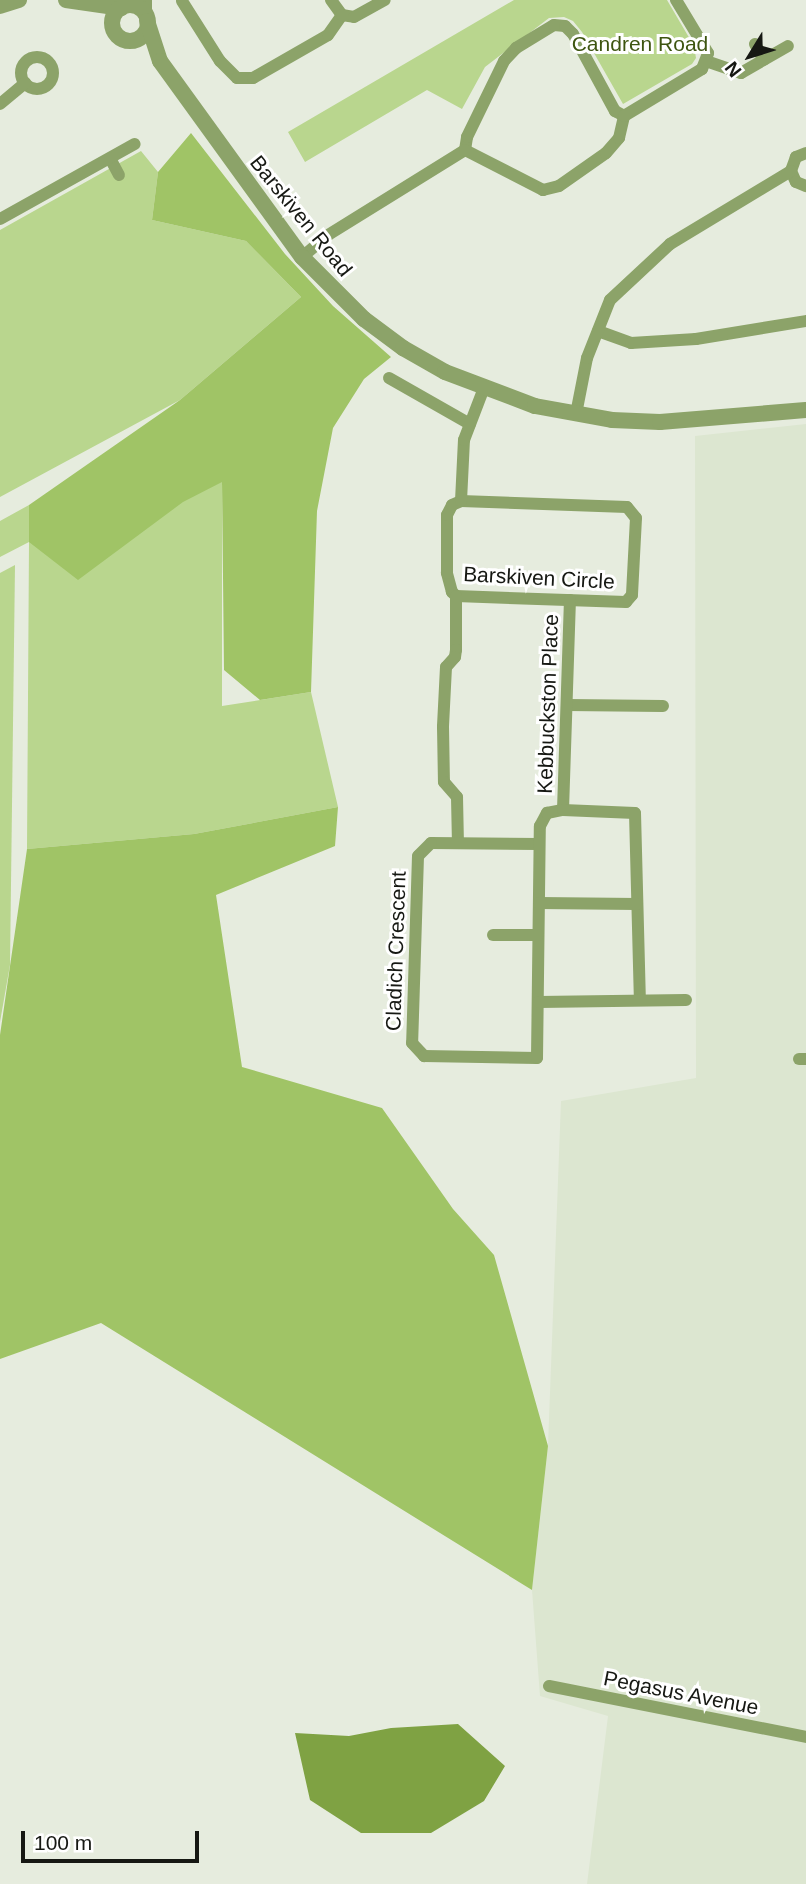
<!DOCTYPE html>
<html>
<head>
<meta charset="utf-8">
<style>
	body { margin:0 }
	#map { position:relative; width:806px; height:1884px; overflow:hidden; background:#e6ecde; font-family:Arial,sans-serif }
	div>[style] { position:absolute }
	.built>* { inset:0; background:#dce6d0 }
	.green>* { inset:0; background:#b9d68e }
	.forest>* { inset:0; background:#a0c466 }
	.water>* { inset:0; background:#7fa243 }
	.minor>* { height:12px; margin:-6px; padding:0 6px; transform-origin:6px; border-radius:6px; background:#8ca369 }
	.minor>.ring { margin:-6px; padding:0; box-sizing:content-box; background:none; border:12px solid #8ca369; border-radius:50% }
	.tertiary>* { height:16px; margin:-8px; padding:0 8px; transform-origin:8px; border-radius:8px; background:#8ca369 }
	.tertiary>.ring { margin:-8px; padding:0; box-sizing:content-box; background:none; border:16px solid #8ca369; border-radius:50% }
	span { translate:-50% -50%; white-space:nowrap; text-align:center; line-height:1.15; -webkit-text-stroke:6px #fff; paint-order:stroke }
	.park-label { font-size:21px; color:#3e5511 }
	.street-label { font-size:21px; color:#161813 }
	.north { position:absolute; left:715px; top:21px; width:70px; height:70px; -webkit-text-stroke:5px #fff; paint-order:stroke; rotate:232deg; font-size:19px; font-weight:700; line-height:28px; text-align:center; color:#161813 }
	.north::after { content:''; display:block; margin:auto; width:24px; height:32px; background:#161813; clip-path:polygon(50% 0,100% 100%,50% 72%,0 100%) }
	.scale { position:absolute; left:21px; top:1831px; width:178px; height:32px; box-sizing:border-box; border:4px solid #161813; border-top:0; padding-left:9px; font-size:21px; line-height:24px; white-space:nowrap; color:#161813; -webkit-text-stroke:5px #fff; paint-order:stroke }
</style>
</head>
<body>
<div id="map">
	<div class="built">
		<div style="clip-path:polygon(806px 424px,806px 1884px,587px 1884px,608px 1716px,540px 1696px,532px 1590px,548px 1446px,561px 1101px,696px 1078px,695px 436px)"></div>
	</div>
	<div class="green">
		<div style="clip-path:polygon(514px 0,667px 0,694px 46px,696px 58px,692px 64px,623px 104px,582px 32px,573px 21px,564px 17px,549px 18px,485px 67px,462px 109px,427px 90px,305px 162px,288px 132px)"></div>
		<div style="clip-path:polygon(141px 151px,158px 172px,152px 220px,246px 241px,301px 297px,180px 400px,0 497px,0 230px)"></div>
		<div style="clip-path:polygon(222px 481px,222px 706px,311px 692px,338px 807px,194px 834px,27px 849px,29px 542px,0 557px,0 521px,29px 505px,29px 541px)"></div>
		<div style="clip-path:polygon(15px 565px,10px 965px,0 1022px,0 573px)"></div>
	</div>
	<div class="forest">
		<div style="clip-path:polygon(191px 133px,285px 254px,333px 306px,391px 357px,364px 379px,333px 428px,317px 511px,311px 692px,260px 700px,224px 670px,222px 482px,183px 502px,78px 580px,29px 542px,29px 505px,180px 400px,301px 297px,246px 241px,152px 220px,158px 172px)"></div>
		<div style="clip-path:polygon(338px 807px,335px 846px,216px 895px,242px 1067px,382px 1108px,453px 1209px,494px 1255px,548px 1446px,532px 1590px,101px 1323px,0 1359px,0 1035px,27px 849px,194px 834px)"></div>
	</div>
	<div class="water">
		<div style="clip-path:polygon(458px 1724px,505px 1766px,484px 1801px,431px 1833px,361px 1833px,310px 1800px,295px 1733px,349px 1736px,391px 1728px)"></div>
	</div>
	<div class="minor">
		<div style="left:146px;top:0;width:16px;rotate:90deg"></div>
		<div style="left:331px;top:0;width:19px;rotate:54deg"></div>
		<div style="left:182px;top:1px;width:71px;rotate:57.7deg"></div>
		<div style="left:220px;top:61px;width:24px;rotate:45deg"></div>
		<div style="left:237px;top:78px;width:16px"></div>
		<div style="left:253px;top:78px;width:86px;rotate:-29.8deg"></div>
		<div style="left:328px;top:35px;width:24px;rotate:-55deg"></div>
		<div style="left:342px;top:15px;width:12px;rotate:9deg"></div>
		<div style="left:354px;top:17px;width:35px;rotate:-29deg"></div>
		<div style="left:755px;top:44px;width:18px;rotate:61deg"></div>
		<div class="ring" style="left:21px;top:57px;width:20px;height:20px"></div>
		<div style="left:706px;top:61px;width:37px;rotate:19deg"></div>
		<div style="left:741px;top:73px;width:54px;rotate:-29.9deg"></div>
		<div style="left:0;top:104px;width:33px;rotate:-40deg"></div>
		<div style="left:465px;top:150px;width:13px;rotate:-81deg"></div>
		<div style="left:467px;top:137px;width:85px;rotate:-64deg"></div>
		<div style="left:504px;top:61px;width:18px;rotate:-47deg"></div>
		<div style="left:516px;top:48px;width:44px;rotate:-31.2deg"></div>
		<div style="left:554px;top:25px;width:11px;rotate:5deg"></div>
		<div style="left:565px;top:26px;width:11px;rotate:45deg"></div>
		<div style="left:573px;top:34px;width:88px;rotate:61.4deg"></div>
		<div style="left:615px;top:111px;width:10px;rotate:29deg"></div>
		<div style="left:806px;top:153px;width:11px;rotate:158deg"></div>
		<div style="left:796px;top:157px;width:15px;rotate:110deg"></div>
		<div style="left:791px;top:171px;width:12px;rotate:66deg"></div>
		<div style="left:796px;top:182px;width:11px;rotate:22deg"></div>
		<div style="left:111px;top:160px;width:17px;rotate:62deg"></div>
		<div style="left:0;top:219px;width:154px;rotate:-29.1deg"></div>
		<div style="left:302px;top:257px;width:34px;rotate:-40deg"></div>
		<div style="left:328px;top:235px;width:161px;rotate:-31.8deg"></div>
		<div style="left:465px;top:150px;width:88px;rotate:27.1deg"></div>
		<div style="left:543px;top:190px;width:16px;rotate:-14deg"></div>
		<div style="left:559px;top:186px;width:57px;rotate:-35.1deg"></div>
		<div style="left:606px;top:153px;width:20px;rotate:-49deg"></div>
		<div style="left:619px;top:138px;width:23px;rotate:-77deg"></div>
		<div style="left:624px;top:116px;width:91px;rotate:-31.1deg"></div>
		<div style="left:702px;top:69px;width:17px;rotate:-69deg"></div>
		<div style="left:708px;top:53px;width:62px;rotate:-121.1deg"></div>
		<div style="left:598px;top:331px;width:35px;rotate:20deg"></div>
		<div style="left:631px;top:343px;width:65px;rotate:-3.5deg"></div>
		<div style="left:696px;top:339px;width:111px;rotate:-9.3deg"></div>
		<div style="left:389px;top:378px;width:93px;rotate:29.6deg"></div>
		<div style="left:576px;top:414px;width:57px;rotate:-78.9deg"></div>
		<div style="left:587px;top:358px;width:62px;rotate:-68.4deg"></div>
		<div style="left:610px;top:300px;width:82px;rotate:-43deg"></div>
		<div style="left:670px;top:244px;width:141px;rotate:-31.1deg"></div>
		<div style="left:461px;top:501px;width:166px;rotate:2.1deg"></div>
		<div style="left:627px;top:507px;width:14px;rotate:51deg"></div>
		<div style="left:636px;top:518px;width:77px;rotate:93deg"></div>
		<div style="left:632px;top:595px;width:9px;rotate:131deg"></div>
		<div style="left:626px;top:602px;width:170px;rotate:-178deg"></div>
		<div style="left:456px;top:596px;width:6px;rotate:-135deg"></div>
		<div style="left:452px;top:592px;width:20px;rotate:-105deg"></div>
		<div style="left:447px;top:573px;width:58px;rotate:-90deg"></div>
		<div style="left:447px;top:515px;width:11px;rotate:-63deg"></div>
		<div style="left:452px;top:505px;width:10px;rotate:-24deg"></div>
		<div style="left:461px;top:501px;width:61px;rotate:-87.2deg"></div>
		<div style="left:464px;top:440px;width:56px;rotate:-69deg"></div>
		<div style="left:456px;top:596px;width:54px;rotate:90deg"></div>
		<div style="left:456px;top:650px;width:7px;rotate:98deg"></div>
		<div style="left:455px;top:657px;width:13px;rotate:132deg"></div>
		<div style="left:446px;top:667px;width:60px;rotate:92.9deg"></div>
		<div style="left:443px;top:727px;width:55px;rotate:89deg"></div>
		<div style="left:444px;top:782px;width:20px;rotate:49deg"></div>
		<div style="left:457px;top:797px;width:46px;rotate:88.8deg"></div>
		<div style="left:567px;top:705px;width:96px;rotate:0.6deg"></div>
		<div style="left:563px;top:810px;width:210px;rotate:-88.1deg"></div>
		<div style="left:539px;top:844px;width:108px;rotate:-179.5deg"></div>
		<div style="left:431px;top:843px;width:18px;rotate:135deg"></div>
		<div style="left:418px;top:856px;width:187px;rotate:91.8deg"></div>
		<div style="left:412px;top:1043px;width:18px;rotate:47deg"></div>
		<div style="left:424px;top:1056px;width:113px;rotate:1deg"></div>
		<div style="left:537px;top:1058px;width:232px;rotate:-89.3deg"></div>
		<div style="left:540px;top:826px;width:15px;rotate:-62deg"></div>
		<div style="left:547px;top:813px;width:16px;rotate:-11deg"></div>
		<div style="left:563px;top:810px;width:72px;rotate:2.4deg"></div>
		<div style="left:635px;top:813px;width:187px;rotate:88.5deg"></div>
		<div style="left:539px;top:903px;width:98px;rotate:0.6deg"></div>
		<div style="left:493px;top:935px;width:45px"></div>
		<div style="left:539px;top:1002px;width:147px;rotate:-0.8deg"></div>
		<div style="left:799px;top:1059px;width:7px"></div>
		<div style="left:549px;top:1686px;width:262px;rotate:11.2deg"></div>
	</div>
	<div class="tertiary">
		<div style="left:66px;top:0;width:56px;rotate:8.3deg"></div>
		<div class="ring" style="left:112px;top:5px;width:20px;height:20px"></div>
		<div style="left:0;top:6px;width:20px;rotate:-18deg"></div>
		<div style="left:147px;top:21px;width:42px;rotate:72deg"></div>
		<div style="left:160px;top:61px;width:242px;rotate:54.1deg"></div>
		<div style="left:302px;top:257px;width:88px;rotate:45deg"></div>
		<div style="left:364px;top:319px;width:49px;rotate:36.6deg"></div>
		<div style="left:403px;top:348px;width:48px;rotate:29.7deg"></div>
		<div style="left:445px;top:372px;width:96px;rotate:20.7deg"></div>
		<div style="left:535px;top:406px;width:78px;rotate:10.3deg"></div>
		<div style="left:612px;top:420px;width:48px;rotate:2.4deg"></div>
		<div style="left:660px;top:422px;width:146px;rotate:-4.7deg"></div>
	</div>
	<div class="park-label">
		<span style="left:640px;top:44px">Candren Road</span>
	</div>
	<div class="street-label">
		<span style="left:301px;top:216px;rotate:51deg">Barskiven Road</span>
		<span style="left:539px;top:578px;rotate:3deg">Barskiven Circle</span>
		<span style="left:548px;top:704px;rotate:-88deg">Kebbuckston Place</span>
		<span style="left:396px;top:951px;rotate:-88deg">Cladich Crescent</span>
		<span style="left:681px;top:1693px;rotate:11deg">Pegasus Avenue</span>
	</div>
	<div class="north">N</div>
	<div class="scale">100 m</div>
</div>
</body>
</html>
